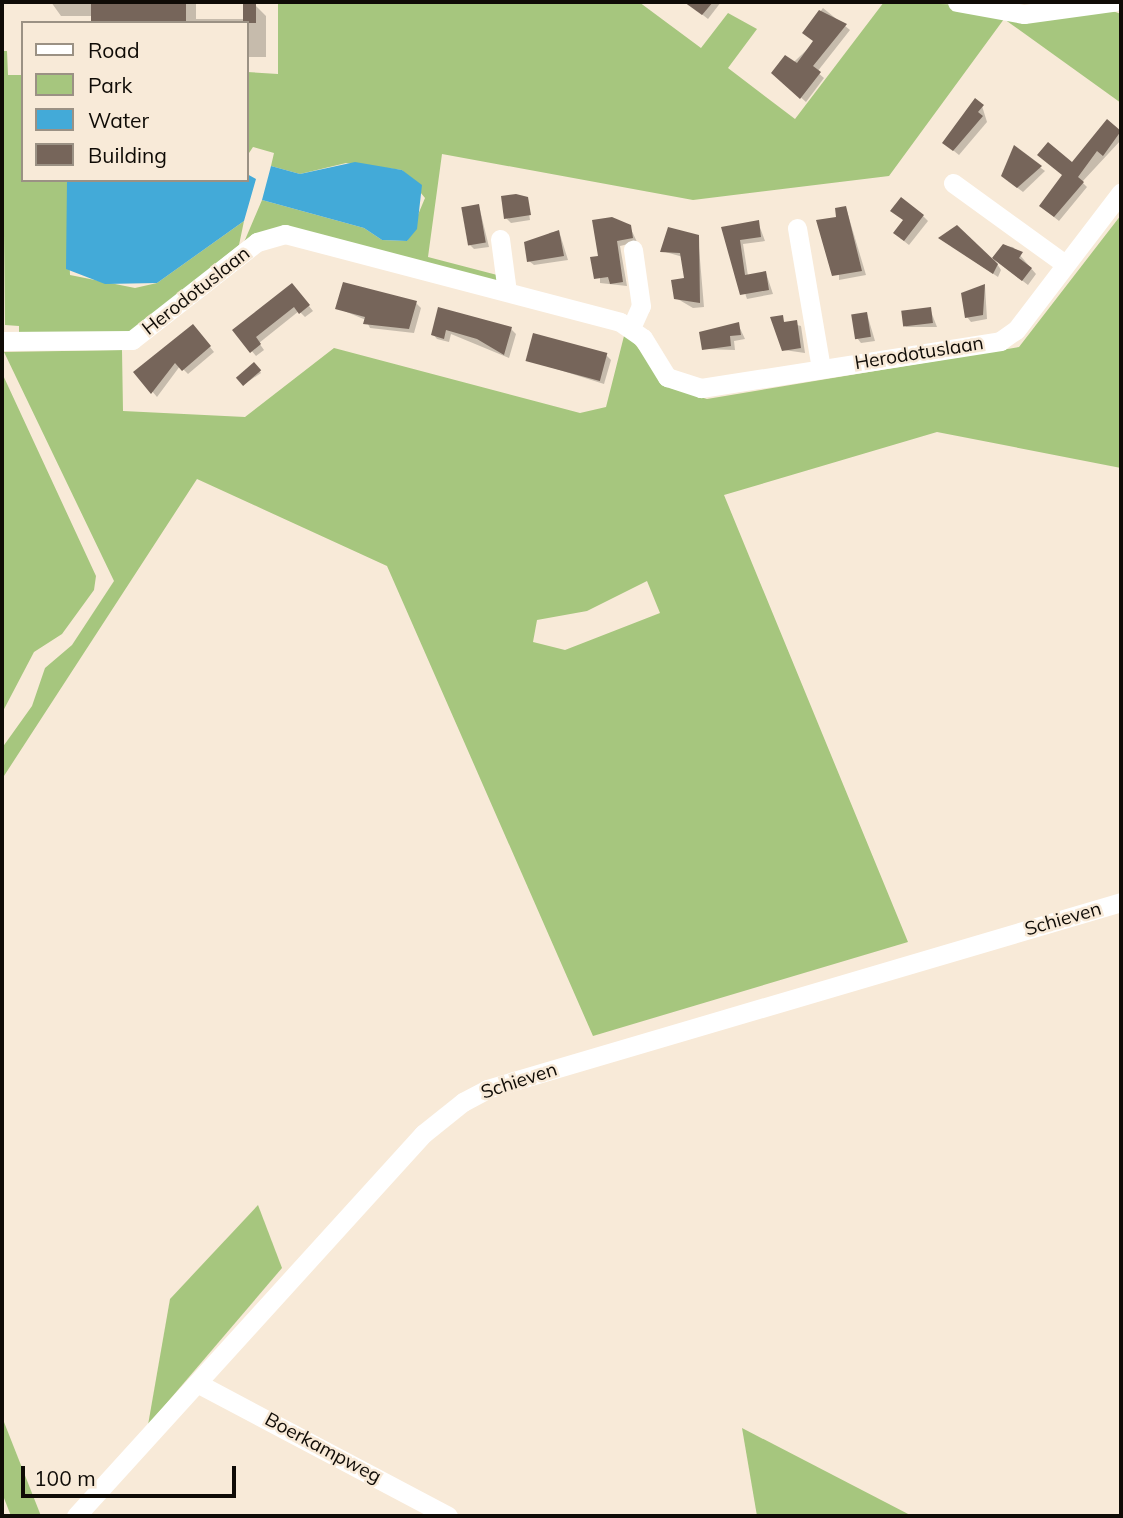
<!DOCTYPE html>
<html>
<head>
<meta charset="utf-8">
<style>
	body { margin:0 }
	#map { position:relative; width:1123px; height:1518px; overflow:hidden; background:#f8ead8; font-family:Mulish,sans-serif }
	div>[style] { position:absolute }
	.green>* { inset:0; background:#a6c67e }
	.water>* { inset:0; background:#43aad8 }
	.shadow>* { inset:0; background:#0003 }
	.building>* { inset:0; background:#76655a; transform-origin:0 0 }
	.minor>* { height:19px; margin:-9.5px; padding:0 9.5px; transform-origin:9.5px; border-radius:9.5px; background:#fff }
	span { translate:-50% -50%; white-space:nowrap; text-align:center; line-height:1.15; -webkit-text-stroke:5px #f8ead8; paint-order:stroke }
	.street-label { font-size:19px; color:#0f0b06 }
	.frame { position:absolute; inset:0; border:4px solid #0f0b06; pointer-events:none }
	.legend { position:absolute; left:21px; top:21px; width:228px; height:161px; box-sizing:border-box; background:#f8ead8; border:2px solid #9b9184; margin:0; padding:9px 12px; list-style:none; font-size:21px; color:#0f0b06 }
	.legend li { display:flex; align-items:center; gap:14px; height:35px }
	.legend b { width:35px; border:2px solid #9b9184 }
	.scale { position:absolute; left:21px; top:1466px; width:215px; height:32px; box-sizing:border-box; border:4px solid #0f0b06; border-top:0; padding-left:9px; font-size:21px; line-height:24px; white-space:nowrap; color:#0f0b06; -webkit-text-stroke:5px #f8ead8; paint-order:stroke }
</style>
</head>
<body>
<div id="map">
	<div class="green">
		<div style="clip-path:polygon(278px 2px,639px 2px,701px 48px,728px 13px,757px 29px,728px 68px,795px 119px,884px 2px,1110px 10px,1121px 14px,1121px 103px,1004px 19px,889px 176px,693px 200px,442px 154px,428px 257px,501px 276px,497px 282px,288px 228px,242px 247px,262px 200px,364px 228px,382px 240px,407px 241px,425px 198px,402px 170px,346px 163px,300px 174px,271px 166px,274px 153px,253px 147px,247px 156px,247px 72px,278px 74px)"></div>
		<div style="clip-path:polygon(2px 51px,7px 51px,8px 75px,23px 75px,23px 180px,67px 180px,70px 275px,135px 288px,157px 283px,244px 221px,239px 245px,132px 332px,19px 336px,19px 326px,5px 325px)"></div>
		<div style="clip-path:polygon(evenodd,1121px 215px,1121px 468px,937px 432px,724px 495px,908px 942px,593px 1036px,387px 566px,197px 479px,2px 779px,2px 748px,32px 706px,45px 668px,72px 645px,114px 581px,4px 352px,122px 350px,123px 411px,245px 417px,334px 348px,580px 413px,606px 407px,625px 332px,671px 388px,707px 399px,1019px 347px,1121px 215px,647px 581px,660px 613px,565px 650px,533px 642px,537px 620px,587px 611px,647px 581px)"></div>
		<div style="clip-path:polygon(2px 373px,96px 576px,94px 590px,62px 634px,34px 652px,2px 713px)"></div>
		<div style="clip-path:polygon(258px 1205px,282px 1268px,148px 1425px,170px 1299px)"></div>
		<div style="clip-path:polygon(2px 1417px,41px 1516px,11px 1516px,2px 1493px)"></div>
		<div style="clip-path:polygon(742px 1428px,912px 1516px,757px 1516px)"></div>
	</div>
	<div class="water">
		<div style="clip-path:polygon(355px 162px,402px 170px,422px 185px,417px 229px,407px 241px,382px 240px,364px 228px,262px 200px,271px 166px,300px 174px)"></div>
		<div style="clip-path:polygon(247px 174px,256px 179px,244px 221px,157px 283px,105px 284px,66px 269px,67px 180px,247px 180px)"></div>
	</div>
	<div class="shadow">
		<div style="clip-path:polygon(51px 2px,196px 2px,196px 19px,245px 19px,256px 6px,266px 16px,266px 57px,247px 57px,247px 23px,92px 23px,92px 16px,61px 16px)"></div>
		<div style="clip-path:polygon(686px 2px,721px 2px,708px 19px)"></div>
		<div style="clip-path:polygon(823px 8px,850px 30px,817px 72px,824px 78px,806px 102px,778px 77px,815px 42px,804px 33px)"></div>
		<div style="clip-path:polygon(982px 106px,987px 122px,959px 155px,949px 147px)"></div>
		<div style="clip-path:polygon(1108px 122px,1121px 132px,1121px 140px,1082px 182px,1087px 187px,1059px 221px,1045px 210px,1064px 175px)"></div>
		<div style="clip-path:polygon(1014px 148px,1045px 171px,1023px 192px,1008px 181px)"></div>
		<div style="clip-path:polygon(527px 199px,530px 220px,511px 223px,506px 218px)"></div>
		<div style="clip-path:polygon(479px 206px,489px 247px,474px 249px,469px 244px)"></div>
		<div style="clip-path:polygon(846px 208px,866px 275px,839px 280px,839px 218px)"></div>
		<div style="clip-path:polygon(923px 216px,928px 221px,909px 245px,900px 238px,905px 221px)"></div>
		<div style="clip-path:polygon(758px 222px,765px 241px,743px 244px,748px 276px,766px 273px,773px 294px,747px 299px,723px 229px)"></div>
		<div style="clip-path:polygon(630px 227px,637px 242px,620px 246px,627px 286px,600px 283px,600px 258px)"></div>
		<div style="clip-path:polygon(559px 231px,568px 260px,534px 265px,529px 261px,550px 240px,549px 233px)"></div>
		<div style="clip-path:polygon(698px 236px,704px 307px,693px 308px,676px 298px,686px 280px,683px 257px,662px 251px)"></div>
		<div style="clip-path:polygon(941px 239px,992px 261px,1004px 246px,1013px 247px,1036px 274px,1028px 285px,994px 259px,1001px 270px,998px 277px)"></div>
		<div style="clip-path:polygon(985px 286px,987px 319px,971px 322px,967px 317px)"></div>
		<div style="clip-path:polygon(296px 290px,313px 311px,305px 317px,299px 311px,259px 343px,264px 350px,256px 356px,235px 331px)"></div>
		<div style="clip-path:polygon(416px 303px,421px 308px,414px 333px,370px 328px,366px 320px,337px 308px)"></div>
		<div style="clip-path:polygon(930px 309px,937px 327px,905px 327px)"></div>
		<div style="clip-path:polygon(439px 310px,511px 329px,516px 334px,509px 358px,451px 334px,449px 342px,437px 339px,433px 334px)"></div>
		<div style="clip-path:polygon(867px 314px,875px 341px,861px 343px,857px 338px)"></div>
		<div style="clip-path:polygon(773px 319px,801px 326px,805px 353px,784px 350px)"></div>
		<div style="clip-path:polygon(738px 324px,745px 339px,734px 341px,735px 350px,703px 349px)"></div>
		<div style="clip-path:polygon(197px 331px,214px 352px,188px 374px,180px 366px,157px 397px,136px 372px)"></div>
		<div style="clip-path:polygon(606px 355px,611px 360px,604px 384px,528px 360px)"></div>
		<div style="clip-path:polygon(254px 364px,261px 373px,243px 385px,242px 383px)"></div>
	</div>
	<div class="building">
		<div style="left:91px;top:2px;width:95px;height:22px"></div>
		<div style="clip-path:polygon(684px 2px,713px 2px,702px 15px)"></div>
		<div style="left:243px;top:4px;width:13px;height:19px"></div>
		<div style="clip-path:polygon(819px 10px,847px 24px,813px 66px,821px 72px,800px 99px,771px 73px,785px 55px,797px 63px,813px 41px,802px 33px)"></div>
		<div style="clip-path:polygon(975px 98px,984px 105px,978px 112px,983px 116px,953px 151px,942px 143px)"></div>
		<div style="clip-path:polygon(1107px 119px,1121px 131px,1103px 156px,1097px 151px,1078px 177px,1084px 182px,1054px 217px,1039px 206px,1062px 175px,1037px 155px,1048px 142px,1072px 162px)"></div>
		<div style="clip-path:polygon(1014px 145px,1042px 166px,1017px 188px,1001px 176px)"></div>
		<div style="clip-path:polygon(516px 194px,528px 197px,531px 215px,504px 219px,501px 196px)"></div>
		<div style="clip-path:polygon(901px 197px,924px 215px,904px 241px,893px 233px,903px 220px,890px 211px)"></div>
		<div style="left:479px;top:204px;width:39px;height:18px;rotate:80deg"></div>
		<div style="clip-path:polygon(846px 206px,862px 271px,832px 276px,816px 220px,836px 217px,835px 208px)"></div>
		<div style="clip-path:polygon(612px 217px,631px 225px,633px 238px,617px 241px,623px 282px,610px 284px,608px 277px,594px 279px,590px 257px,598px 256px,592px 220px)"></div>
		<div style="clip-path:polygon(759px 220px,761px 237px,740px 240px,745px 275px,766px 271px,769px 290px,740px 295px,721px 227px)"></div>
		<div style="clip-path:polygon(957px 225px,998px 264px,993px 274px,938px 238px)"></div>
		<div style="clip-path:polygon(668px 227px,699px 235px,700px 303px,674px 299px,671px 280px,684px 278px,680px 253px,660px 252px)"></div>
		<div style="clip-path:polygon(559px 230px,564px 256px,527px 262px,524px 242px)"></div>
		<div style="clip-path:polygon(1003px 244px,1023px 252px,1019px 258px,1032px 268px,1022px 281px,992px 258px)"></div>
		<div style="clip-path:polygon(343px 282px,417px 301px,409px 329px,363px 324px,365px 317px,335px 309px)"></div>
		<div style="clip-path:polygon(292px 283px,310px 305px,299px 314px,294px 307px,256px 337px,261px 344px,250px 353px,232px 330px)"></div>
		<div style="clip-path:polygon(985px 284px,983px 315px,965px 318px,961px 293px)"></div>
		<div style="clip-path:polygon(438px 307px,512px 327px,504px 355px,477px 339px,446px 330px,444px 339px,431px 335px)"></div>
		<div style="left:931px;top:307px;width:16px;height:30px;rotate:83deg"></div>
		<div style="left:867px;top:312px;width:25px;height:16px;rotate:81deg"></div>
		<div style="clip-path:polygon(783px 315px,784px 322px,797px 320px,801px 348px,782px 351px,770px 317px)"></div>
		<div style="clip-path:polygon(739px 322px,741px 335px,730px 336px,731px 346px,702px 350px,699px 332px)"></div>
		<div style="clip-path:polygon(193px 324px,211px 346px,182px 371px,175px 363px,151px 394px,133px 372px)"></div>
		<div style="left:533px;top:333px;width:77px;height:29px;rotate:15deg"></div>
		<div style="left:254px;top:362px;width:11px;height:24px;rotate:49deg"></div>
	</div>
	<div class="minor">
		<div style="left:957px;top:2px;width:68px;rotate:10.2deg"></div>
		<div style="left:1024px;top:14px;width:90px;rotate:-7.7deg"></div>
		<div style="left:953px;top:183px;width:138px;rotate:35.9deg"></div>
		<div style="left:797px;top:228px;width:142px;rotate:80.3deg"></div>
		<div style="left:500px;top:239px;width:53px;rotate:82.5deg"></div>
		<div style="left:631px;top:328px;width:24px;rotate:-66deg"></div>
		<div style="left:641px;top:306px;width:57px;rotate:-98.1deg"></div>
		<div style="left:2px;top:341px;width:130px;rotate:-0.4deg"></div>
		<div style="left:132px;top:340px;width:159px;rotate:-38.1deg"></div>
		<div style="left:257px;top:242px;width:29px;rotate:-16deg"></div>
		<div style="left:285px;top:234px;width:346px;rotate:14.7deg"></div>
		<div style="left:620px;top:322px;width:28px;rotate:35deg"></div>
		<div style="left:643px;top:338px;width:46px;rotate:58.4deg"></div>
		<div style="left:667px;top:377px;width:36px;rotate:18deg"></div>
		<div style="left:701px;top:388px;width:303px;rotate:-8.9deg"></div>
		<div style="left:1000px;top:341px;width:19px;rotate:-35deg"></div>
		<div style="left:1016px;top:330px;width:173px;rotate:-52.7deg"></div>
		<div style="left:197px;top:1383px;width:284px;rotate:27.9deg"></div>
		<div style="left:76px;top:1516px;width:516px;rotate:-47.75deg"></div>
		<div style="left:423px;top:1134px;width:51px;rotate:-38.7deg"></div>
		<div style="left:463px;top:1102px;width:27px;rotate:-28deg"></div>
		<div style="left:487px;top:1089px;width:661px;rotate:-16.43deg"></div>
	</div>
	<div class="street-label">
		<span style="left:196px;top:291px;rotate:-38deg">Herodotuslaan</span>
		<span style="left:919px;top:353px;rotate:-9deg">Herodotuslaan</span>
		<span style="left:1063px;top:919px;rotate:-16deg">Schieven</span>
		<span style="left:519px;top:1081px;rotate:-18deg">Schieven</span>
		<span style="left:323px;top:1448px;rotate:28deg">Boerkampweg</span>
	</div>
	<div class="frame"></div>
	<ul class="legend">
	<li><b style="height:9px;background:#fff"></b>Road</li>
	<li><b style="height:19px;background:#a6c67e"></b>Park</li>
	<li><b style="height:19px;background:#43aad8"></b>Water</li>
	<li><b style="height:19px;background:#76655a"></b>Building</li>
	</ul>
	<div class="scale">100 m</div>
</div>
</body>
</html>
